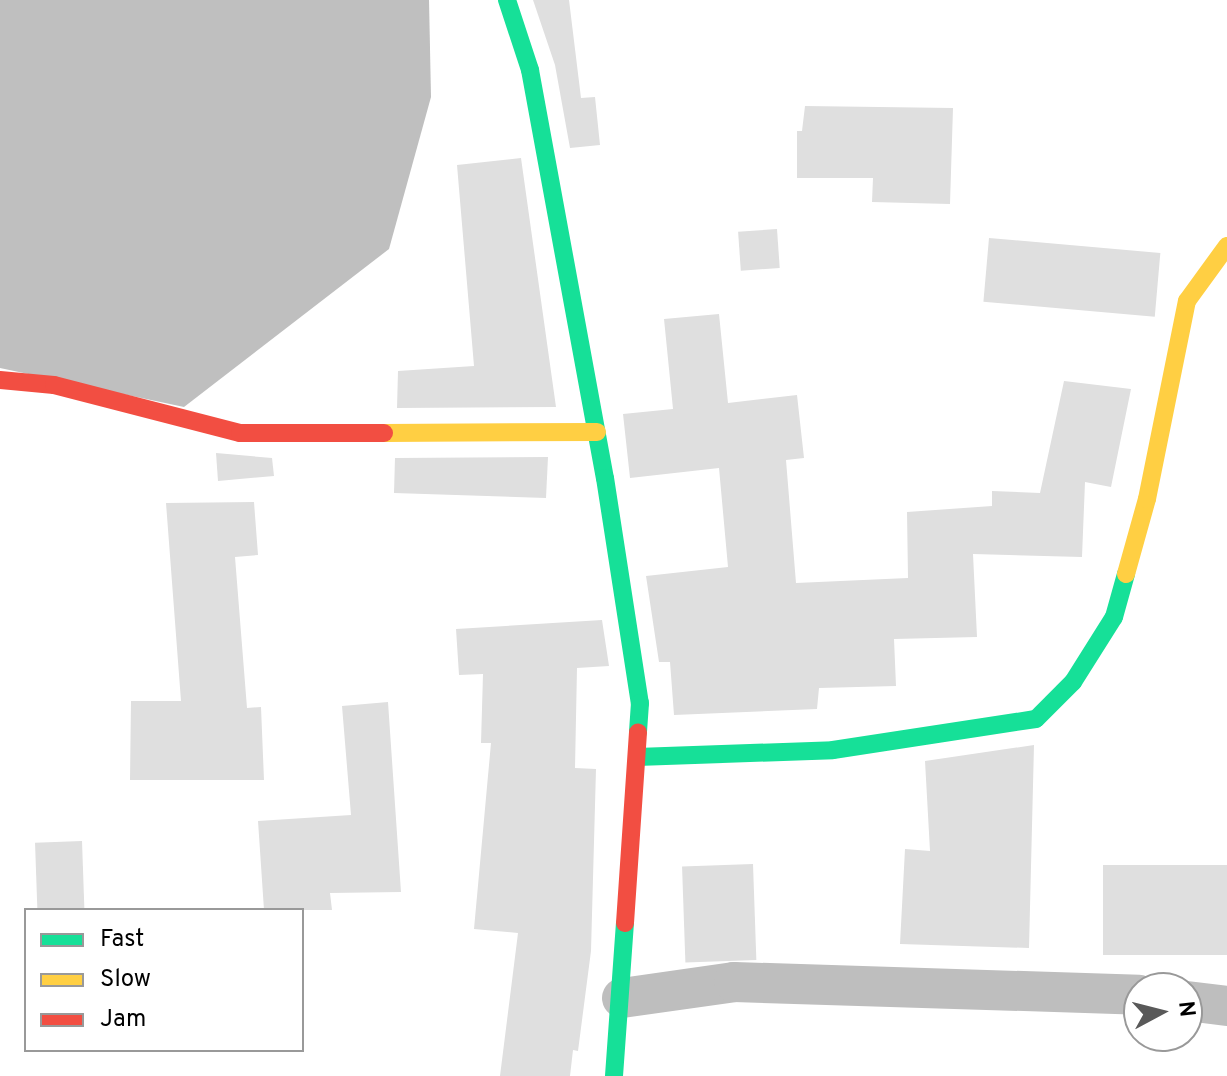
<!DOCTYPE html>
<html>
<head>
<meta charset="utf-8">
<style>
	body { margin:0 }
	#map { position:relative; width:1227px; height:1076px; overflow:hidden; background:#fff; font-family:Overpass,sans-serif }
	div>[style] { position:absolute }
	.water>* { inset:0; background:#bfbfbf }
	.building>* { inset:0; background:#dfdfdf; transform-origin:0 0 }
	.street>* { height:40px; margin:-20px; padding:0 20px; transform-origin:20px; border-radius:20px; background:#bebebe }
	.fast>* { height:18px; margin:-9px; padding:0 9px; transform-origin:9px; border-radius:9px; background:#16e098 }
	.slow>* { height:18px; margin:-9px; padding:0 9px; transform-origin:9px; border-radius:9px; background:#ffcf43 }
	.jam>* { height:18px; margin:-9px; padding:0 9px; transform-origin:9px; border-radius:9px; background:#f24e42 }
	span { translate:-50% -50%; white-space:nowrap; text-align:center; line-height:1.15; -webkit-text-stroke:7px #fff; paint-order:stroke }
	.legend { position:absolute; left:24px; top:908px; width:280px; height:144px; box-sizing:border-box; background:#fff; border:2px solid #999; margin:0; padding:10px 14px; list-style:none; font-size:24px; color:#000 }
	.legend li { display:flex; align-items:center; gap:16px; height:40px }
	.legend b { width:40px; border:2px solid #999 }
	.north { position:absolute; left:1123px; top:972px; width:80px; height:80px; box-sizing:border-box; background:#fff; border:2px solid #999; border-radius:50%; rotate:83deg; font-size:22px; font-weight:700; line-height:32px; text-align:center; color:#000 }
	.north::after { content:''; display:block; margin:auto; width:28px; height:36px; background:#595959; clip-path:polygon(50% 0,100% 100%,50% 72%,0 100%) }
</style>
</head>
<body>
<div id="map">
	<div class="water">
		<div style="clip-path:polygon(0 0,429px 0,431px 97px,389px 249px,184px 407px,0 368px)"></div>
	</div>
	<div class="building">
		<div style="clip-path:polygon(533px 0,569px 0,581px 98px,595px 97px,600px 145px,570px 148px,555px 65px)"></div>
		<div style="clip-path:polygon(805px 106px,953px 108px,950px 204px,872px 202px,873px 178px,797px 178px,797px 131px,802px 131px)"></div>
		<div style="clip-path:polygon(521px 158px,556px 407px,397px 408px,398px 371px,474px 366px,457px 165px)"></div>
		<div style="left:777px;top:229px;width:39px;height:39px;rotate:86deg"></div>
		<div style="left:989px;top:238px;width:172px;height:64px;rotate:5deg"></div>
		<div style="clip-path:polygon(719px 314px,728px 403px,797px 395px,804px 458px,786px 460px,796px 583px,908px 578px,907px 512px,992px 506px,992px 491px,1040px 493px,1064px 381px,1131px 389px,1111px 487px,1085px 482px,1082px 557px,973px 554px,977px 637px,894px 639px,896px 686px,819px 688px,817px 709px,674px 715px,670px 662px,659px 662px,646px 576px,728px 567px,719px 468px,630px 478px,623px 414px,673px 409px,664px 319px)"></div>
		<div style="clip-path:polygon(216px 453px,272px 458px,274px 476px,218px 481px)"></div>
		<div style="clip-path:polygon(548px 457px,546px 498px,394px 493px,395px 458px)"></div>
		<div style="clip-path:polygon(254px 502px,258px 555px,235px 557px,247px 708px,261px 707px,264px 780px,130px 780px,131px 701px,181px 701px,166px 503px)"></div>
		<div style="clip-path:polygon(602px 620px,609px 666px,577px 668px,575px 768px,596px 769px,591px 951px,578px 1051px,573px 1050px,570px 1076px,500px 1076px,518px 933px,474px 929px,491px 743px,481px 743px,483px 674px,459px 675px,456px 629px)"></div>
		<div style="clip-path:polygon(388px 702px,401px 892px,330px 893px,332px 910px,264px 910px,258px 821px,351px 815px,342px 706px)"></div>
		<div style="clip-path:polygon(1034px 745px,1029px 948px,900px 944px,905px 849px,930px 851px,925px 761px)"></div>
		<div style="left:82px;top:841px;width:69px;height:47px;rotate:88deg"></div>
		<div style="left:753px;top:864px;width:96px;height:71px;rotate:88deg"></div>
		<div style="left:1227px;top:865px;width:90px;height:124px;rotate:90deg"></div>
	</div>
	<div class="street">
		<div style="left:622px;top:998px;width:113px;rotate:-8.1deg"></div>
		<div style="left:734px;top:982px;width:405px;rotate:1.8deg"></div>
		<div style="left:1187px;top:1001px;width:40px;rotate:7.1deg"></div>
	</div>
	<div class="fast">
		<div style="left:507px;top:0;width:74px;rotate:71.8deg"></div>
		<div style="left:530px;top:70px;width:415px;rotate:79.6deg"></div>
		<div style="left:605px;top:478px;width:228px;rotate:81.2deg"></div>
		<div style="left:640px;top:703px;width:29px;rotate:94deg"></div>
		<div style="left:637px;top:757px;width:196px;rotate:-2deg"></div>
		<div style="left:833px;top:750px;width:205px;rotate:-8.7deg"></div>
		<div style="left:1036px;top:719px;width:52px;rotate:-45deg"></div>
		<div style="left:1073px;top:682px;width:77px;rotate:-57.8deg"></div>
		<div style="left:1114px;top:617px;width:45px;rotate:-74.4deg"></div>
		<div style="left:614px;top:1076px;width:153px;rotate:-85.9deg"></div>
	</div>
	<div class="slow">
		<div style="left:384px;top:433px;width:213px;rotate:-0.3deg"></div>
		<div style="left:1126px;top:574px;width:78px;rotate:-74.4deg"></div>
		<div style="left:1147px;top:499px;width:202px;rotate:-78.6deg"></div>
		<div style="left:1187px;top:301px;width:68px;rotate:-54deg"></div>
	</div>
	<div class="jam">
		<div style="left:0;top:380px;width:54px;rotate:5.3deg"></div>
		<div style="left:54px;top:385px;width:192px;rotate:14.5deg"></div>
		<div style="left:240px;top:433px;width:144px"></div>
		<div style="left:625px;top:923px;width:191px;rotate:-86.1deg"></div>
	</div>
	<ul class="legend">
	<li><b style="height:10px;background:#16e098"></b>Fast</li>
	<li><b style="height:10px;background:#ffcf43"></b>Slow</li>
	<li><b style="height:10px;background:#f24e42"></b>Jam</li>
	</ul>
	<div class="north">N</div>
</div>
</body>
</html>
